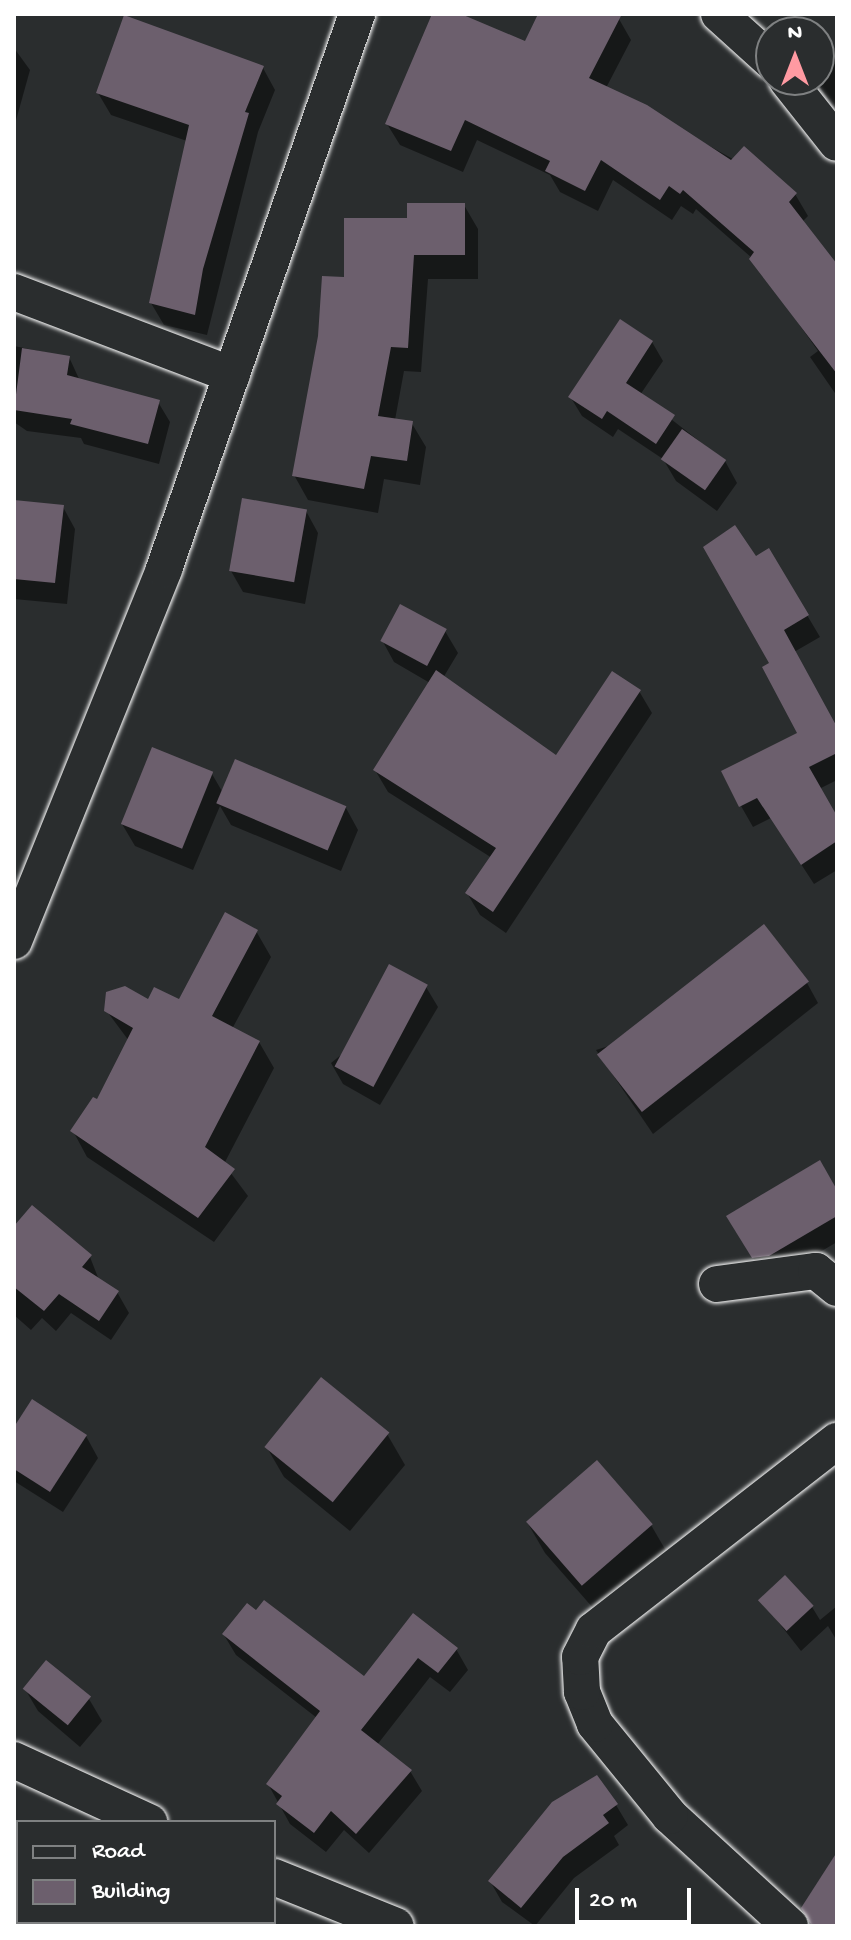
<!DOCTYPE html>
<html>
<head>
<meta charset="utf-8">
<style>
	body { margin:0 }
	#map { position:relative; width:851px; height:1940px; overflow:hidden; background:#2a2d2e; font-family:"Gochi Hand",sans-serif }
	div>[style] { position:absolute }
	.shadow>* { inset:0; background:#0007 }
	.building>* { inset:0; background:#6c5f6d; transform-origin:0 0 }
	.roads { filter:drop-shadow(0 0 2px #fff) drop-shadow(0 0 2px #fff) }
	.minor>* { height:36px; margin:-18px; padding:0 18px; transform-origin:18px; border-radius:18px; background:#2a2d2e }
	span { translate:-50% -50%; white-space:nowrap; text-align:center; line-height:1.15; -webkit-text-stroke:8px #2a2d2e; paint-order:stroke }
	.frame { position:absolute; inset:0; border:16px solid #fff; pointer-events:none }
	.legend { position:absolute; left:16px; top:1820px; width:260px; height:104px; box-sizing:border-box; background:#2a2d2e; border:2px solid #7f8182; margin:0; padding:10px 14px; list-style:none; font-size:24px; color:#fff }
	.legend li { display:flex; align-items:center; gap:16px; height:40px }
	.legend b { width:40px; border:2px solid #7f8182 }
	.north { position:absolute; left:755px; top:16px; width:80px; height:80px; box-sizing:border-box; background:#2a2d2e; border:2px solid #7f8182; border-radius:50%; rotate:0deg; font-size:22px; font-weight:700; line-height:32px; text-align:center; color:#fff }
	.north::after { content:''; display:block; margin:auto; width:28px; height:36px; background:#ff9aa2; clip-path:polygon(50% 0,100% 100%,50% 72%,0 100%) }
	.scale { position:absolute; left:575px; top:1888px; width:116px; height:36px; box-sizing:border-box; border:4px solid #fff; border-top:0; padding-left:10px; font-size:24px; line-height:28px; white-space:nowrap; color:#fff; -webkit-text-stroke:6px #2a2d2e; paint-order:stroke }
</style>
</head>
<body>
<div id="map">
	<div class="shadow">
		<div style="clip-path:polygon(434px 14px,456px 14px,525px 43px,541px 14px,610px 14px,619px 19px,631px 40px,606px 88px,795px 194px,808px 216px,802px 222px,837px 268px,837px 396px,810px 357px,818px 351px,752px 258px,696px 209px,693px 214px,681px 206px,672px 220px,613px 180px,598px 211px,560px 192px,550px 175px,477px 140px,463px 172px,400px 145px,387px 124px)"></div>
		<div style="clip-path:polygon(14px 48px,30px 70px,15px 124px,14px 123px)"></div>
		<div style="clip-path:polygon(834px 58px,837px 63px,837px 112px,815px 80px,819px 69px)"></div>
		<div style="clip-path:polygon(263px 68px,275px 90px,258px 132px,207px 335px,164px 325px,151px 303px,187px 141px,111px 115px,98px 93px)"></div>
		<div style="clip-path:polygon(464px 205px,478px 229px,478px 279px,428px 279px,421px 372px,404px 371px,395px 420px,411px 422px,426px 447px,420px 485px,384px 479px,378px 513px,308px 500px,294px 475px,346px 280px,409px 220px)"></div>
		<div style="clip-path:polygon(652px 342px,663px 361px,640px 395px,725px 461px,737px 483px,717px 511px,676px 481px,663px 459px,618px 429px,613px 437px,582px 416px,571px 398px)"></div>
		<div style="clip-path:polygon(14px 346px,69px 357px,80px 381px,158px 402px,170px 422px,159px 464px,84px 444px,81px 438px,27px 431px,14px 422px)"></div>
		<div style="clip-path:polygon(14px 502px,63px 507px,75px 529px,67px 604px,14px 599px)"></div>
		<div style="clip-path:polygon(306px 511px,318px 533px,305px 604px,243px 592px,231px 571px)"></div>
		<div style="clip-path:polygon(769px 551px,820px 637px,794px 652px,837px 730px,837px 780px,819px 789px,837px 818px,837px 870px,814px 884px,771px 818px,753px 827px,741px 806px,800px 734px,771px 664px,756px 559px)"></div>
		<div style="clip-path:polygon(445px 631px,458px 653px,443px 678px,557px 758px,639px 691px,652px 713px,506px 933px,480px 915px,467px 893px,492px 858px,388px 792px,375px 770px,430px 683px,394px 662px,382px 640px)"></div>
		<div style="clip-path:polygon(212px 774px,223px 793px,346px 808px,358px 830px,341px 871px,231px 825px,220px 806px,193px 870px,135px 846px,122px 824px)"></div>
		<div style="clip-path:polygon(256px 931px,271px 957px,232px 1029px,259px 1042px,274px 1068px,224px 1164px,248px 1196px,214px 1242px,87px 1157px,73px 1131px,98px 1102px,129px 1041px,106px 1010px,180px 1002px)"></div>
		<div style="clip-path:polygon(807px 983px,818px 1003px,653px 1134px,596px 1050px)"></div>
		<div style="clip-path:polygon(426px 987px,438px 1007px,380px 1105px,343px 1084px,331px 1063px)"></div>
		<div style="clip-path:polygon(837px 1194px,837px 1242px,781px 1275px,765px 1278px,729px 1217px)"></div>
		<div style="clip-path:polygon(14px 1229px,90px 1257px,99px 1280px,117px 1292px,129px 1313px,111px 1340px,71px 1313px,56px 1331px,42px 1318px,31px 1330px,14px 1315px)"></div>
		<div style="clip-path:polygon(14px 1430px,86px 1436px,98px 1458px,63px 1512px,14px 1481px)"></div>
		<div style="clip-path:polygon(387px 1434px,405px 1465px,350px 1531px,284px 1477px,266px 1446px)"></div>
		<div style="clip-path:polygon(527px 1522px,651px 1525px,669px 1556px,600px 1616px,545px 1553px)"></div>
		<div style="clip-path:polygon(761px 1600px,812px 1607px,820px 1620px,837px 1606px,837px 1641px,828px 1626px,801px 1651px)"></div>
		<div style="clip-path:polygon(414px 1616px,456px 1649px,468px 1670px,450px 1692px,430px 1677px,377px 1745px,410px 1771px,422px 1791px,369px 1853px,344px 1830px,326px 1852px,290px 1824px,268px 1784px,317px 1718px,236px 1655px,224px 1635px,364px 1679px)"></div>
		<div style="clip-path:polygon(25px 1689px,89px 1699px,102px 1721px,80px 1747px,38px 1711px)"></div>
		<div style="clip-path:polygon(616px 1805px,628px 1825px,614px 1836px,619px 1845px,574px 1878px,535px 1926px,502px 1902px,490px 1881px)"></div>
		<div style="clip-path:polygon(14px 1856px,18px 1922px,100px 1926px,14px 1925px)"></div>
	</div>
	<div class="building">
		<div style="clip-path:polygon(432px 14px,461px 14px,525px 41px,538px 14px,622px 14px,589px 78px,647px 105px,731px 160px,744px 146px,797px 193px,789px 202px,837px 264px,837px 374px,749px 259px,754px 252px,683px 190px,680px 194px,669px 186px,660px 200px,601px 160px,585px 191px,545px 171px,550px 161px,465px 120px,451px 151px,385px 124px)"></div>
		<div style="clip-path:polygon(124px 15px,264px 66px,245px 112px,249px 113px,203px 269px,195px 315px,149px 303px,189px 125px,96px 93px)"></div>
		<div style="clip-path:polygon(407px 203px,465px 203px,465px 255px,414px 255px,408px 348px,391px 347px,378px 416px,413px 421px,407px 461px,371px 456px,364px 489px,292px 476px,318px 336px,322px 276px,344px 277px,344px 218px,407px 218px)"></div>
		<div style="clip-path:polygon(620px 319px,653px 341px,626px 383px,675px 415px,656px 444px,607px 411px,602px 419px,568px 397px)"></div>
		<div style="clip-path:polygon(22px 348px,70px 356px,67px 375px,160px 400px,148px 444px,70px 424px,72px 419px,14px 410px)"></div>
		<div style="left:682px;top:429px;width:54px;height:37px;rotate:35deg"></div>
		<div style="left:242px;top:498px;width:66px;height:74px;rotate:10deg"></div>
		<div style="clip-path:polygon(14px 500px,64px 505px,55px 583px,14px 579px)"></div>
		<div style="clip-path:polygon(735px 525px,756px 556px,769px 548px,809px 615px,784px 630px,837px 727px,837px 753px,809px 767px,837px 816px,837px 841px,801px 865px,757px 798px,739px 807px,721px 771px,797px 733px,762px 667px,769px 663px,703px 547px)"></div>
		<div style="left:400px;top:604px;width:53px;height:42px;rotate:28deg"></div>
		<div style="clip-path:polygon(436px 670px,556px 755px,612px 671px,641px 690px,493px 912px,465px 893px,496px 848px,373px 770px)"></div>
		<div style="left:152px;top:747px;width:66px;height:83px;rotate:22deg"></div>
		<div style="left:235px;top:759px;width:121px;height:48px;rotate:23deg"></div>
		<div style="clip-path:polygon(225px 912px,258px 930px,212px 1016px,260px 1041px,205px 1147px,235px 1169px,198px 1218px,70px 1131px,93px 1097px,97px 1099px,133px 1028px,104px 1011px,106px 992px,125px 986px,148px 999px,154px 987px,179px 999px)"></div>
		<div style="left:764px;top:924px;width:73px;height:212px;rotate:52deg"></div>
		<div style="left:389px;top:964px;width:44px;height:116px;rotate:28deg"></div>
		<div style="clip-path:polygon(820px 1160px,837px 1190px,837px 1216px,769px 1256px,752px 1258px,726px 1216px)"></div>
		<div style="clip-path:polygon(32px 1205px,92px 1255px,82px 1267px,119px 1291px,99px 1321px,59px 1294px,44px 1311px,14px 1287px,14px 1226px)"></div>
		<div style="left:321px;top:1377px;width:88px;height:90px;rotate:39deg"></div>
		<div style="clip-path:polygon(32px 1399px,87px 1435px,50px 1492px,14px 1469px,14px 1427px)"></div>
		<div style="left:597px;top:1460px;width:85px;height:94px;rotate:49deg"></div>
		<div style="left:785px;top:1575px;width:42px;height:37px;rotate:47deg"></div>
		<div style="clip-path:polygon(264px 1600px,364px 1676px,413px 1613px,458px 1648px,438px 1673px,418px 1658px,361px 1730px,412px 1770px,356px 1834px,331px 1811px,314px 1833px,276px 1804px,282px 1796px,266px 1784px,320px 1711px,222px 1634px,247px 1603px,256px 1610px)"></div>
		<div style="left:46px;top:1660px;width:58px;height:37px;rotate:39deg"></div>
		<div style="clip-path:polygon(597px 1775px,618px 1804px,603px 1815px,609px 1823px,563px 1857px,521px 1908px,488px 1881px,552px 1802px)"></div>
		<div style="clip-path:polygon(837px 1852px,837px 1926px,812px 1926px,801px 1908px)"></div>
	</div>
	<div class="roads">
		<div class="minor">
			<div style="left:719px;top:14px;width:70px;rotate:42.1deg"></div>
			<div style="left:787px;top:80px;width:80px;rotate:51.6deg"></div>
			<div style="left:14px;top:292px;width:233px;rotate:20.8deg"></div>
			<div style="left:14px;top:941px;width:401px;rotate:-68deg"></div>
			<div style="left:164px;top:569px;width:588px;rotate:-70.82deg"></div>
			<div style="left:717px;top:1284px;width:100px;rotate:-7.5deg"></div>
			<div style="left:816px;top:1271px;width:27px;rotate:39deg"></div>
			<div style="left:14px;top:1760px;width:149px;rotate:24.7deg"></div>
			<div style="left:274px;top:1877px;width:131px;rotate:21.9deg"></div>
			<div style="left:790px;top:1926px;width:163px;rotate:-137.5deg"></div>
			<div style="left:670px;top:1816px;width:119px;rotate:-129.2deg"></div>
			<div style="left:595px;top:1724px;width:35px;rotate:-112deg"></div>
			<div style="left:582px;top:1692px;width:35px;rotate:-93deg"></div>
			<div style="left:580px;top:1657px;width:30px;rotate:-63deg"></div>
			<div style="left:594px;top:1630px;width:308px;rotate:-37.9deg"></div>
		</div>
	</div>
	<div class="frame"></div>
	<ul class="legend">
	<li><b style="height:10px;background:#2a2d2e"></b>Road</li>
	<li><b style="height:22px;background:#6c5f6d"></b>Building</li>
	</ul>
	<div class="north">N</div>
	<div class="scale">20 m</div>
</div>
</body>
</html>
